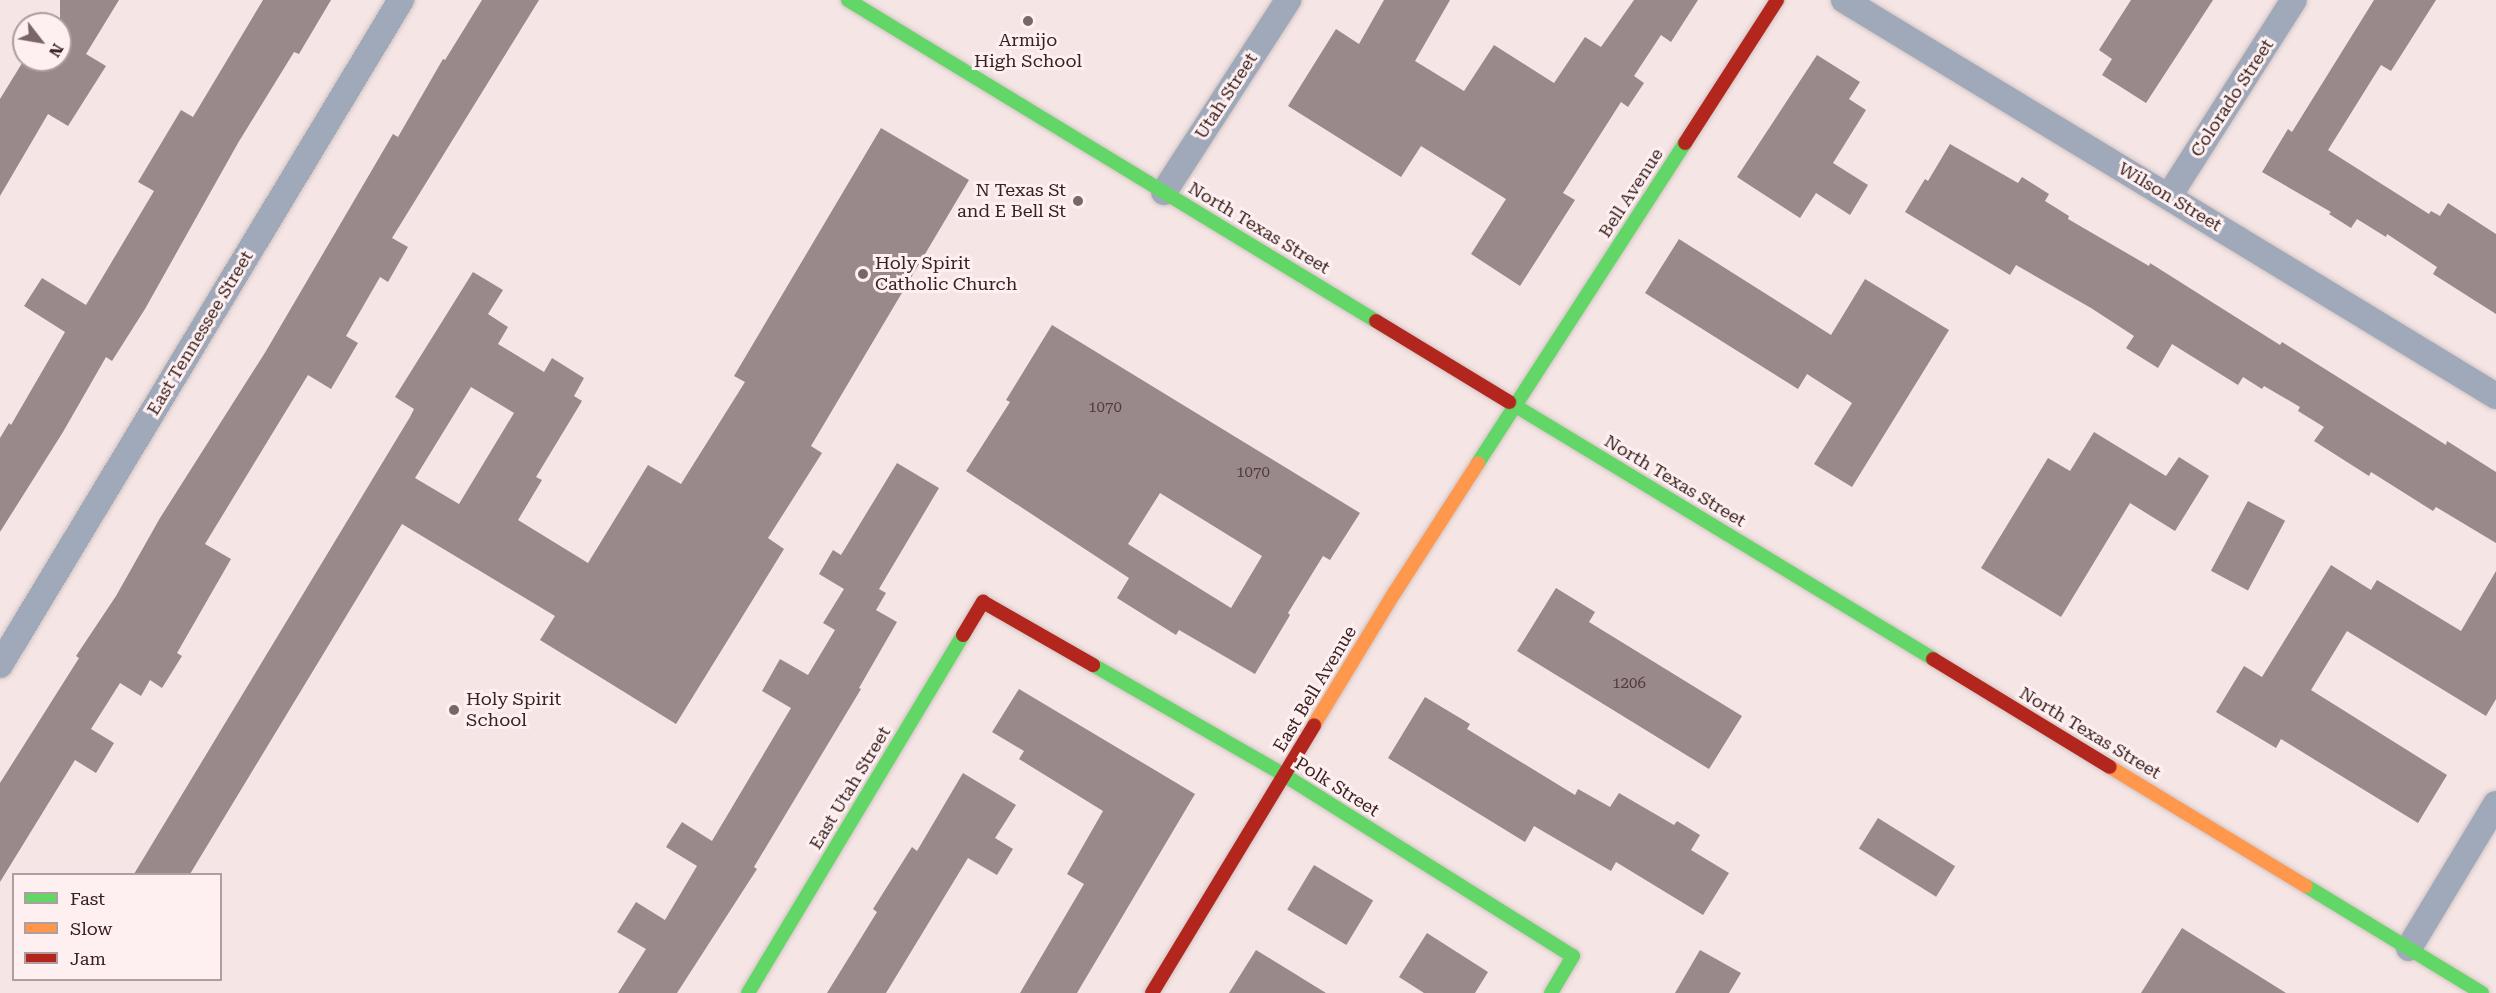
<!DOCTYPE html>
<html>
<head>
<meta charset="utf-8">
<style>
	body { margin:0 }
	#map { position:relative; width:2496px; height:993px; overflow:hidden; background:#f5e5e5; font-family:"Roboto Serif",serif }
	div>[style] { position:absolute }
	.building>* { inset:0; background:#9a898a; transform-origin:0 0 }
	.roads { filter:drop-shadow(0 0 2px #d2c3c3) drop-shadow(0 0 2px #d2c3c3) }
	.street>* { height:26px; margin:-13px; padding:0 13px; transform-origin:13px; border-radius:13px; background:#a0a9b9 }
	.fast>* { height:14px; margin:-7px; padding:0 7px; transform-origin:7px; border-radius:7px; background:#63d668 }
	.slow>* { height:14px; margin:-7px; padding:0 7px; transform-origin:7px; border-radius:7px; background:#ff974d }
	.jam>* { height:14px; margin:-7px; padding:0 7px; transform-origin:7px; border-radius:7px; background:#b3261e }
	.dots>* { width:16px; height:16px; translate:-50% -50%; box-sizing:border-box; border:3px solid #fef0f0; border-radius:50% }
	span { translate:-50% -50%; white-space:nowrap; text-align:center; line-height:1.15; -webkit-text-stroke:6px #fef0f0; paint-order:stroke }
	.number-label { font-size:15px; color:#523b3b }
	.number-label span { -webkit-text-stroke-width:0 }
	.poi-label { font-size:18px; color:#3a2121 }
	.right { translate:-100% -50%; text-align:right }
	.left { translate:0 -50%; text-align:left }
	.street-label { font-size:18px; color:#3a2121 }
	.legend { position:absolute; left:12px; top:873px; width:210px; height:108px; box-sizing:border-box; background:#fef0f0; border:2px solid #b09d9d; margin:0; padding:8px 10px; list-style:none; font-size:18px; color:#3a2121 }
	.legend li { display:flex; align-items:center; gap:12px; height:30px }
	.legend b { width:30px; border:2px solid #b09d9d }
	.north { position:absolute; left:12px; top:12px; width:60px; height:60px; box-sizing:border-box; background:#fef0f0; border:2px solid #b09d9d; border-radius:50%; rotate:121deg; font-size:16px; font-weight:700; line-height:24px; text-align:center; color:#3a2121 }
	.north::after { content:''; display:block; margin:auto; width:21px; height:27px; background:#7b6666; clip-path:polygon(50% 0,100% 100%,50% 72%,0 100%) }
</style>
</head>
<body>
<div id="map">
	<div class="building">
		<div style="clip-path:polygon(60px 0,119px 0,86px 54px,106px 66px,68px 126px,48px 114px,0 196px,0 99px,24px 60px,60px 60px)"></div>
		<div style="clip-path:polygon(263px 0,331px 0,299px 54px,294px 52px,238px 143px,145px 309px,112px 361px,106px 357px,63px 432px,0 532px,0 438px,9px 423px,11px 425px,65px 332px,24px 306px,42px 278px,86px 305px,154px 191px,138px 182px,181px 110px,193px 117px)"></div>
		<div style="clip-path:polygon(482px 0,539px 0,392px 238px,408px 247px,388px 282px,380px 277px,346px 336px,358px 343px,331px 389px,308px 375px,205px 544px,231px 559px,177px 653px,182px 656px,162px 688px,150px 680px,141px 696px,120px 683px,91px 729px,114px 743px,96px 773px,75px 760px,0 882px,0 783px,79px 658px,76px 656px,116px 596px,160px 518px,266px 351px,393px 134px,398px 137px,443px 59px,445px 60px)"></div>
		<div style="clip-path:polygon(1384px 0,1450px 0,1415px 61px,1464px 91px,1494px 45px,1554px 83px,1585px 37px,1601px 47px,1634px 0,1698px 0,1671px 42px,1661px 35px,1634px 76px,1644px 83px,1628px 107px,1621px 102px,1563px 193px,1575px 200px,1520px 286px,1471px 254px,1506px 199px,1421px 146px,1401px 177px,1288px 106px,1336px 29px,1359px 44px)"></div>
		<div style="clip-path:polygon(2131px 0,2213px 0,2146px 103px,2102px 75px,2112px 59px,2099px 50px)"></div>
		<div style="clip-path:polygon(2374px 0,2436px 0,2391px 71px,2381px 65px,2328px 150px,2429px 214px,2431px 211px,2440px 216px,2448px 203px,2496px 234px,2496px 314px,2433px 274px,2437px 267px,2387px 234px,2386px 237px,2357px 219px,2351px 228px,2329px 214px,2331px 212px,2262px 172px,2288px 129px,2292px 132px)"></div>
		<div style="clip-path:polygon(1817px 55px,1860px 82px,1849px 99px,1866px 110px,1833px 163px,1868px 185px,1850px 215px,1816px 193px,1800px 218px,1737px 177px)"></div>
		<div style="clip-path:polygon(evenodd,881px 128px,969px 180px,811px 446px,822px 453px,768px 538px,784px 549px,676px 724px,540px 640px,555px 616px,402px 524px,190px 874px,134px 874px,410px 417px,414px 409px,395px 397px,473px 272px,503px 290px,488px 314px,508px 327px,498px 344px,544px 372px,552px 358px,584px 378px,574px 396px,582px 401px,536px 477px,542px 480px,518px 520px,588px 563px,648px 465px,681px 484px,745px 382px,734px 376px,881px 128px,471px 387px,514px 413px,459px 504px,415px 478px,471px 387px)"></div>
		<div style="clip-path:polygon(1950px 144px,2018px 183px,2022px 177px,2049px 194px,2045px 201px,2069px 216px,2068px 219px,2149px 266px,2150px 263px,2280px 345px,2282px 342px,2446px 445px,2447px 441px,2496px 472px,2496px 543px,2436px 507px,2433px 511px,2371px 472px,2369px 476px,2314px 441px,2324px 427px,2298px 411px,2300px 407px,2264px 386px,2262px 389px,2243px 377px,2238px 385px,2172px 344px,2158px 368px,2126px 348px,2134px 336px,2091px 308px,2016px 265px,2010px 275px,1905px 212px,1925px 179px,1928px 181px)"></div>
		<div style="clip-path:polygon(1679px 239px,1831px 335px,1865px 279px,1949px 330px,1852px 487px,1814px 464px,1852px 403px,1807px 374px,1798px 389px,1645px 293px)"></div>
		<div style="clip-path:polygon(evenodd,1052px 325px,1360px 513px,1330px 560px,1323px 556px,1288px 613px,1290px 615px,1255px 674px,1179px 630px,1176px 635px,1117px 598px,1129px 578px,966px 471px,1010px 402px,1006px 400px,1052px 325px,1160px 493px,1262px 556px,1231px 608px,1128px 544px,1160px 493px)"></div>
		<div style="clip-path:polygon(2094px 432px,2166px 476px,2179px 457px,2209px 476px,2175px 531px,2130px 503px,2061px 617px,1981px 568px,2048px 458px,2070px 471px)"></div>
		<div style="clip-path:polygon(897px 463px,939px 488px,879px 589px,886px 593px,876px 610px,897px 622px,859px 688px,861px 689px,754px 867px,757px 869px,677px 993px,618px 993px,646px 949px,617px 932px,636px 902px,665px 920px,697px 866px,666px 847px,682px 822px,712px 841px,772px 740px,791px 708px,762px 691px,780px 659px,808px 675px,835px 630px,823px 623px,844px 589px,819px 574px,833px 550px,841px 555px)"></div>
		<div style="left:2248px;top:501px;width:42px;height:79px;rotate:28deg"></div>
		<div style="clip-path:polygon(2331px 565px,2371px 590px,2377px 580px,2461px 631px,2496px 571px,2496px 699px,2486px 716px,2347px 631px,2311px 690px,2447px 775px,2418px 823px,2281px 739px,2276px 748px,2216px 712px,2244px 666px,2262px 677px)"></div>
		<div style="clip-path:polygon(1556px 588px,1595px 612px,1589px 622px,1742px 716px,1709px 769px,1517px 651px)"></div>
		<div style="clip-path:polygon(1019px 689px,1195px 794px,1077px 993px,1020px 993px,1084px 884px,1067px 874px,1103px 811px,1019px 759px,1024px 751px,992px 732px)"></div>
		<div style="clip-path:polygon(1425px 697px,1470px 724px,1467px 729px,1575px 795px,1578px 789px,1610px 807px,1619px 793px,1674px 825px,1677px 821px,1700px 835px,1691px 850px,1729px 873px,1703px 915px,1616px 862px,1611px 871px,1534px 826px,1525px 842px,1388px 758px)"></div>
		<div style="clip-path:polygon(963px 773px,1016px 805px,995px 838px,1013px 849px,997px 875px,968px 858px,886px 993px,827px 993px,877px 912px,873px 909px,912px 847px,917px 851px)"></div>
		<div style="left:1878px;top:818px;width:91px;height:36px;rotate:32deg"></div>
		<div style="left:1314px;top:865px;width:69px;height:52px;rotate:31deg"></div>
		<div style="clip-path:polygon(2182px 928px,2286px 993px,2141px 993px)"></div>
		<div style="clip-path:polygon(1427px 933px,1488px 972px,1475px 993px,1424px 993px,1399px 977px)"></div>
		<div style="clip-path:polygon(1256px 950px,1326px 993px,1229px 993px)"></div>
		<div style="clip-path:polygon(1700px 950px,1741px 973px,1729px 993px,1675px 993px)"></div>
	</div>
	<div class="roads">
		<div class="street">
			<div style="left:1844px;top:0;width:763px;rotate:31.27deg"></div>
			<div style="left:1164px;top:192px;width:229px;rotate:-57.1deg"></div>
			<div style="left:2169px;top:196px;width:232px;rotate:-57.5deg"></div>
			<div style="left:0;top:665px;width:777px;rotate:-58.91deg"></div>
			<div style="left:2409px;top:948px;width:168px;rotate:-58.9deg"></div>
		</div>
		<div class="fast">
			<div style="left:848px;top:0;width:618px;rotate:31.3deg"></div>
			<div style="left:1509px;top:402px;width:496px;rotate:31.2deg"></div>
			<div style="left:1478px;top:463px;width:381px;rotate:-57.1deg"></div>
			<div style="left:1093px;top:665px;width:220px;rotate:29.9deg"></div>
			<div style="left:1284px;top:775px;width:341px;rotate:32.1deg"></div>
			<div style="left:1573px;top:956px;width:43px;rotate:120.7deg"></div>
			<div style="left:2306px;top:886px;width:206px;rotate:31.3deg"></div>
			<div style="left:748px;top:993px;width:418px;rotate:-59deg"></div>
		</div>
		<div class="slow">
			<div style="left:1314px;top:725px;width:156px;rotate:-58.7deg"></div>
			<div style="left:1395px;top:592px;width:153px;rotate:-57.2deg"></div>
			<div style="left:2110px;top:767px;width:229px;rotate:31.3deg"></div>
		</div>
		<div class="jam">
			<div style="left:1685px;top:143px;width:170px;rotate:-57.2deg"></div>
			<div style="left:1376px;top:321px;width:156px;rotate:31.3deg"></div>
			<div style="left:963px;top:635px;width:39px;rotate:-59deg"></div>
			<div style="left:983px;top:602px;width:127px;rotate:29.8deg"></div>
			<div style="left:1933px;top:659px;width:207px;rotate:31.4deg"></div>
			<div style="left:1152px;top:993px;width:313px;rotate:-58.8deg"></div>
		</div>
	</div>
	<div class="dots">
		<div style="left:1028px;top:21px;background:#7b6666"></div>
		<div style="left:1078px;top:201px;background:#7b6666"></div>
		<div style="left:863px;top:274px;background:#7b6666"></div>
		<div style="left:454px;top:710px;background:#7b6666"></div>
	</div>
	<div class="number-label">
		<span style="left:1105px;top:408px">1070</span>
		<span style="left:1253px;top:473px">1070</span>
		<span style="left:1629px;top:684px">1206</span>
	</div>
	<div class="poi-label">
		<span style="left:1028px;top:51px">Armijo<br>High School</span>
		<span class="right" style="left:1066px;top:201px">N Texas St<br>and E Bell St</span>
		<span class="left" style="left:875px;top:274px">Holy Spirit<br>Catholic Church</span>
		<span class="left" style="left:466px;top:710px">Holy Spirit<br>School</span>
	</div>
	<div class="street-label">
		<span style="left:1226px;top:96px;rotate:-57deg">Utah Street</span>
		<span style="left:2232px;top:98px;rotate:-57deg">Colorado Street</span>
		<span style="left:1631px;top:193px;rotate:-57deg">Bell Avenue</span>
		<span style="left:2170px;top:197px;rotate:31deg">Wilson Street</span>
		<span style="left:1259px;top:228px;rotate:31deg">North Texas Street</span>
		<span style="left:200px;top:333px;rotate:-59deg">East Tennessee Street</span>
		<span style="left:1675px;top:481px;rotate:31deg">North Texas Street</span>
		<span style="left:1315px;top:689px;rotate:-59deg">East Bell Avenue</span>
		<span style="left:2090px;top:733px;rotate:31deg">North Texas Street</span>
		<span style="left:1337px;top:787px;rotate:32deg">Polk Street</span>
		<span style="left:850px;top:788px;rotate:-59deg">East Utah Street</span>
	</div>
	<ul class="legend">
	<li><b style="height:8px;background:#63d668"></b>Fast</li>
	<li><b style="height:8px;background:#ff974d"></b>Slow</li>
	<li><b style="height:8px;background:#b3261e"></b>Jam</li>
	</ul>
	<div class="north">N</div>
</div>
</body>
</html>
